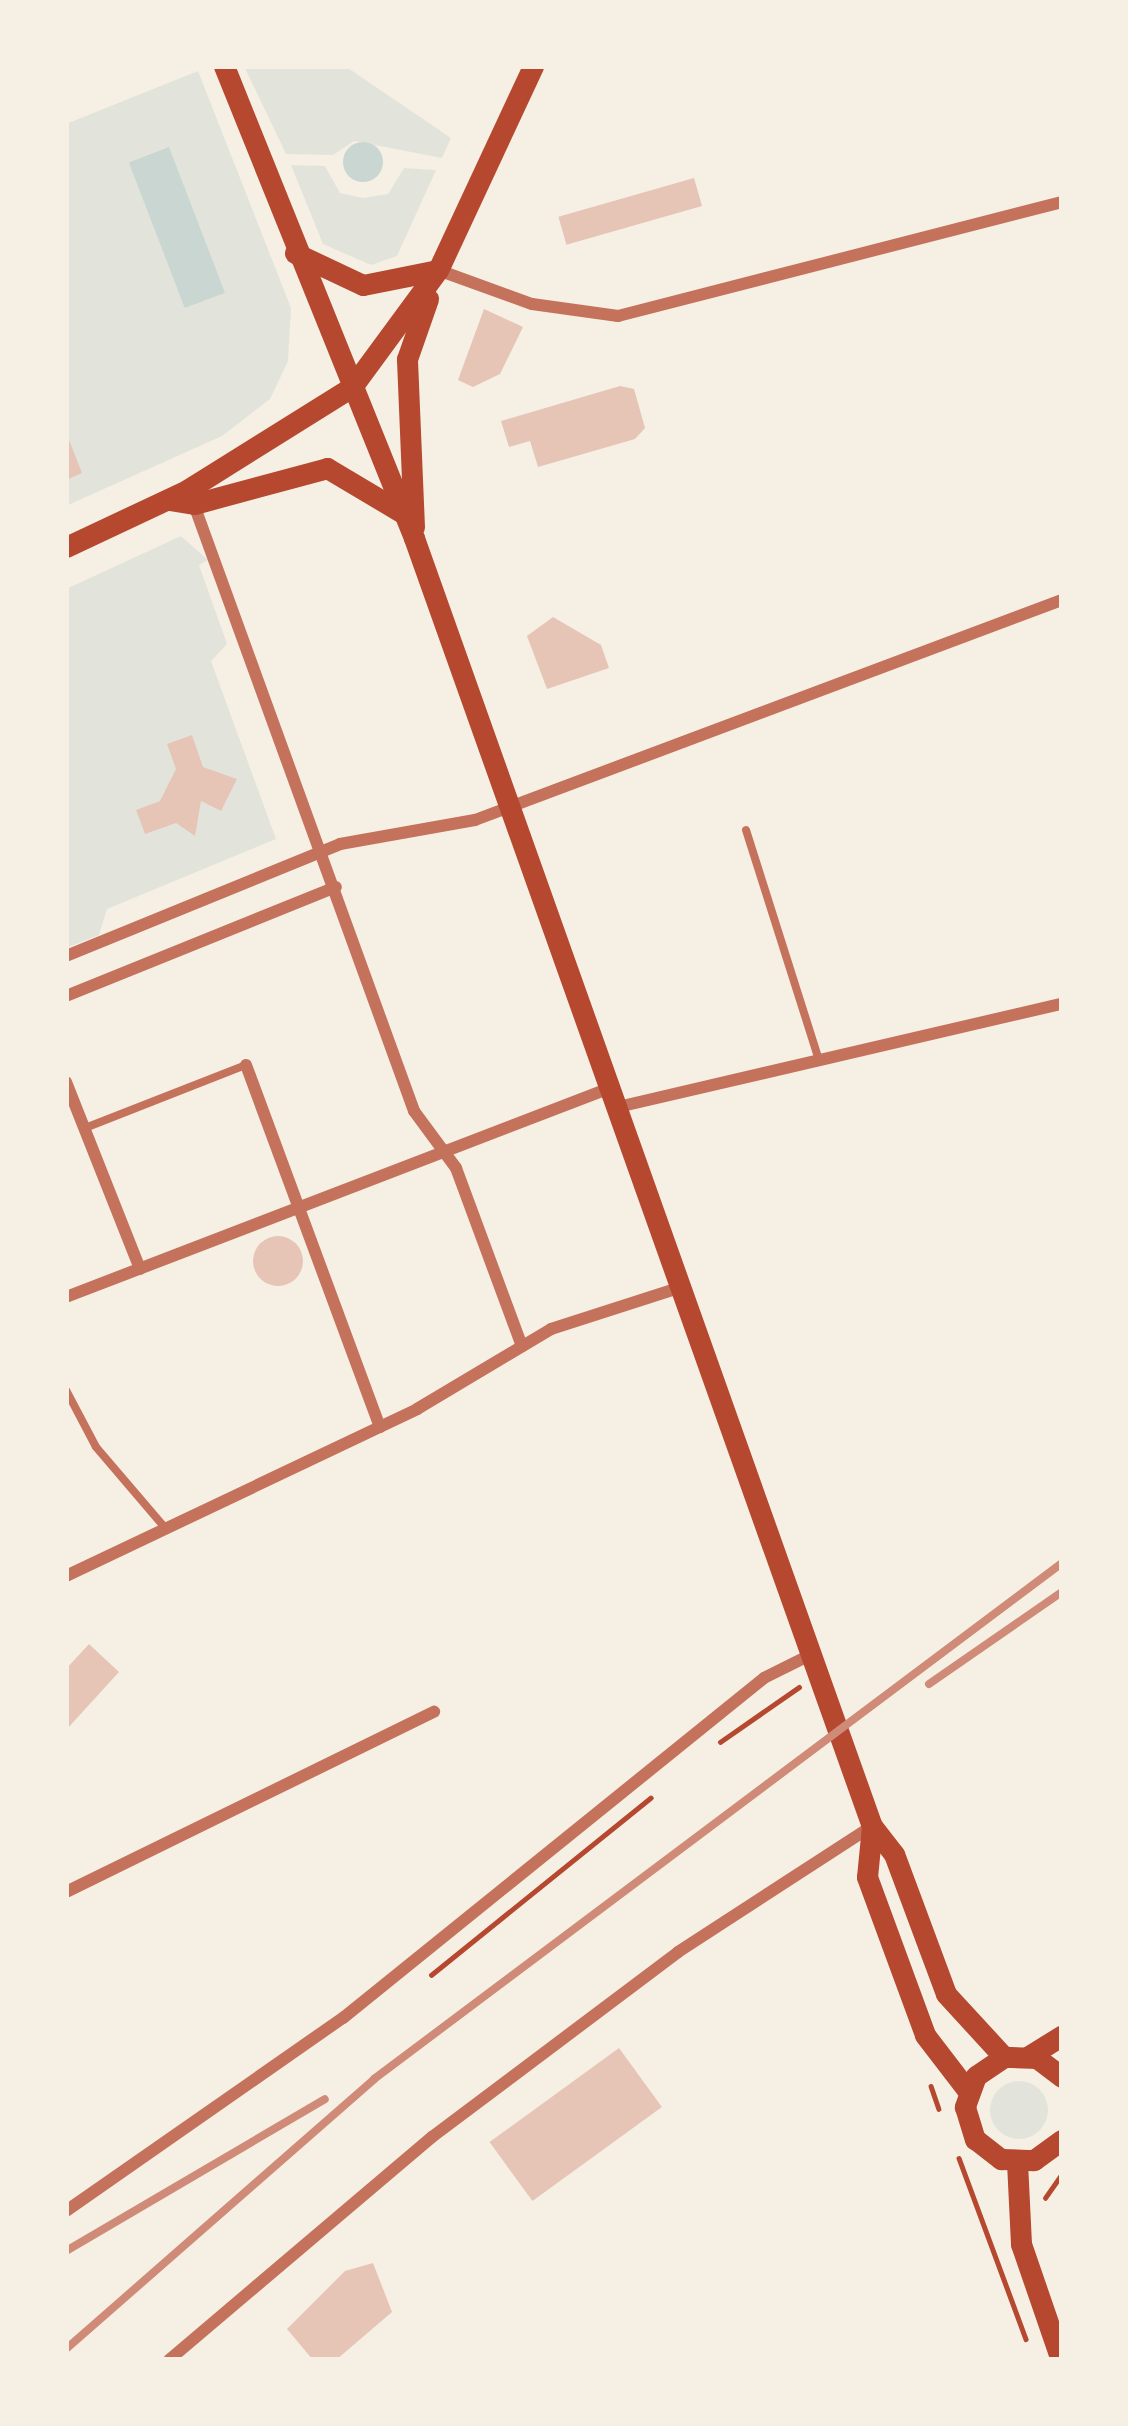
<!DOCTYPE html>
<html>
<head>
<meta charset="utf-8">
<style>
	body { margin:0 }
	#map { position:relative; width:1128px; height:2426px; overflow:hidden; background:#f6efe4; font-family:Georgia,serif }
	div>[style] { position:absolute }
	.green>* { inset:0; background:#e2e4dc }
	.round { border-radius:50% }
	.water>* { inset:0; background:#c9d6d2; transform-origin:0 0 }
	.building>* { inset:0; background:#e6c5b7; transform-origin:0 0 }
	.path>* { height:4.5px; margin:-2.25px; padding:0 2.25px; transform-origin:2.25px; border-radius:2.25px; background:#b5482f }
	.service>* { height:8px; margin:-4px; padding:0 4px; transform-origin:4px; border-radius:4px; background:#c5725c }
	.minor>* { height:12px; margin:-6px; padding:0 6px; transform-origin:6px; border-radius:6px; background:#c5725c }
	.secondary>* { height:21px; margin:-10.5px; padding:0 10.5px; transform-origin:10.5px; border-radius:10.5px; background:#b5482f }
	.rail>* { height:8px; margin:-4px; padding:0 4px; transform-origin:4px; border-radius:4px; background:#cf8b77 }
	span { translate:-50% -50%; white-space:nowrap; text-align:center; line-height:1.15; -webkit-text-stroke:12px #f6efe4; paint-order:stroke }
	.frame { position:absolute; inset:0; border:69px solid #f6efe4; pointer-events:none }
</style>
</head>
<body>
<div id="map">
	<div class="green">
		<div style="clip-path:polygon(244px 66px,345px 66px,451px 138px,442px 158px,354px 141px,333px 155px,286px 154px)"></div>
		<div style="clip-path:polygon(198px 71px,291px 308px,288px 361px,270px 399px,222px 436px,66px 506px,66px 124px)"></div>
		<div style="clip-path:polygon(291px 165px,325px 166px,340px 193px,363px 198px,388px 194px,404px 168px,436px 170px,397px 256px,371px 265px,323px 244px)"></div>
		<div style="clip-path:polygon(181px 536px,208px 560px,199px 565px,227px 644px,211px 661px,276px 839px,107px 909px,99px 935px,66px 948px,66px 589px)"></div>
		<div class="round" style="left:990px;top:2081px;width:58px;height:58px"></div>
	</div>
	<div class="water">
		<div class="round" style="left:343px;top:142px;width:40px;height:40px"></div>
		<div style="left:169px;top:147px;width:156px;height:43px;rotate:69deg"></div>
	</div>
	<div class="building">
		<div style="left:694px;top:178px;width:29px;height:141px;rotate:74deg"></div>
		<div style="clip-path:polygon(484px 309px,523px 327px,500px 374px,473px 387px,458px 380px)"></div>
		<div style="clip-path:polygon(620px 386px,634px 389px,645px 428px,635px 439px,538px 467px,530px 441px,509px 447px,501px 421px)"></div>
		<div style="clip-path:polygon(66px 432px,82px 473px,66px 480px)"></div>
		<div style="clip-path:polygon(553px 617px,601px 645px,609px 668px,547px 689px,527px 636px)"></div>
		<div style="clip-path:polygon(192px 735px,203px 767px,237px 779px,221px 811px,201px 801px,195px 836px,176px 823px,145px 834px,136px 810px,160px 801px,176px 769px,167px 744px)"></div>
		<div class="round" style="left:253px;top:1236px;width:50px;height:50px"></div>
		<div style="clip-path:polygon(89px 1644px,119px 1672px,66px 1730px,66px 1669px)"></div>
		<div style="left:619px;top:2048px;width:73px;height:160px;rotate:54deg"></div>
		<div style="clip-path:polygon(373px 2263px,392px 2312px,336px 2360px,313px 2360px,287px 2329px,345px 2271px)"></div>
	</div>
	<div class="path">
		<div style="left:720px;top:1742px;width:96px;rotate:-34.8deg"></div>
		<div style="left:431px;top:1975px;width:282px;rotate:-38.9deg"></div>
		<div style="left:931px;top:2086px;width:24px;rotate:71deg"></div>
		<div style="left:959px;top:2158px;width:193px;rotate:69.7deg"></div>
		<div style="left:1045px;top:2198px;width:29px;rotate:-55deg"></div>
	</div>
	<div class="service">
		<div style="left:746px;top:830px;width:241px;rotate:72.4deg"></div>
		<div style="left:85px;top:1128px;width:173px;rotate:-21.4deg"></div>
		<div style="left:66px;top:1390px;width:64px;rotate:62.2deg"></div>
		<div style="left:96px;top:1447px;width:108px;rotate:49.5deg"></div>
	</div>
	<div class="minor">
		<div style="left:438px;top:270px;width:100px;rotate:19.9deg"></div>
		<div style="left:532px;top:304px;width:87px;rotate:7.9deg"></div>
		<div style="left:618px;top:316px;width:458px;rotate:-14.4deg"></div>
		<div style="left:193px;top:502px;width:648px;rotate:70.05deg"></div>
		<div style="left:414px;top:1111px;width:71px;rotate:53.6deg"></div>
		<div style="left:456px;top:1168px;width:190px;rotate:69.7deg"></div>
		<div style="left:66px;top:956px;width:296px;rotate:-22.2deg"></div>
		<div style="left:340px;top:844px;width:137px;rotate:-10.1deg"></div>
		<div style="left:475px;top:820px;width:627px;rotate:-20.55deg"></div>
		<div style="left:66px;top:996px;width:291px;rotate:-22deg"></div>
		<div style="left:246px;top:1065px;width:386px;rotate:69.7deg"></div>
		<div style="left:66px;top:1082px;width:201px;rotate:68.4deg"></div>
		<div style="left:618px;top:1107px;width:456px;rotate:-13.1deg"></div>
		<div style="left:66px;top:1297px;width:583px;rotate:-21.02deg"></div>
		<div style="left:66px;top:1576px;width:389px;rotate:-25.4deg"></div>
		<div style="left:417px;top:1409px;width:156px;rotate:-30.8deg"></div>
		<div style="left:551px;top:1329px;width:138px;rotate:-17.8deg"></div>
		<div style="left:66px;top:1892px;width:410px;rotate:-26.1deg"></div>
		<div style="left:66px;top:2211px;width:338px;rotate:-34.9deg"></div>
		<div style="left:343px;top:2018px;width:541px;rotate:-38.92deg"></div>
		<div style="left:764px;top:1678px;width:54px;rotate:-26.6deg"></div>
		<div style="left:169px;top:2360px;width:345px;rotate:-40.3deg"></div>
		<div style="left:432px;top:2137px;width:308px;rotate:-36.9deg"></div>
		<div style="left:678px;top:1952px;width:231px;rotate:-33deg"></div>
	</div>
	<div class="secondary">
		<div style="left:224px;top:66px;width:509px;rotate:68.07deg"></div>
		<div style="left:414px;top:538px;width:1367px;rotate:70.43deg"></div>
		<div style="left:872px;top:1826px;width:36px;rotate:52deg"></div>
		<div style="left:894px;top:1854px;width:149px;rotate:69.6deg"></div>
		<div style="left:946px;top:1994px;width:86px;rotate:47.4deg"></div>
		<div style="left:295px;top:253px;width:75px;rotate:25.2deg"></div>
		<div style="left:363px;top:285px;width:76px;rotate:-11.3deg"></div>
		<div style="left:169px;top:500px;width:25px;rotate:9deg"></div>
		<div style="left:194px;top:504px;width:138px;rotate:-15.1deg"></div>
		<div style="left:327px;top:468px;width:86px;rotate:30.7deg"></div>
		<div style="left:414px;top:527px;width:168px;rotate:-92.4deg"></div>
		<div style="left:407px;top:359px;width:64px;rotate:-70.7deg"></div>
		<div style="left:66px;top:547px;width:134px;rotate:-25.2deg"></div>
		<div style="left:187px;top:490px;width:195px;rotate:-32deg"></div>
		<div style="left:352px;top:387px;width:145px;rotate:-53.7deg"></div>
		<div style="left:438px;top:270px;width:225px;rotate:-65deg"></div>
		<div style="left:872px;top:1826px;width:51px;rotate:95.6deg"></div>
		<div style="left:867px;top:1877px;width:168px;rotate:69.8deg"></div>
		<div style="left:925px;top:2035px;width:71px;rotate:52.5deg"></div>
		<div style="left:1029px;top:2056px;width:39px;rotate:-32deg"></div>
		<div style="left:1062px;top:2077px;width:31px;rotate:-143deg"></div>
		<div style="left:1037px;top:2058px;width:33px;rotate:-178deg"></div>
		<div style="left:1004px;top:2057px;width:34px;rotate:146deg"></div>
		<div style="left:976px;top:2076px;width:33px;rotate:110deg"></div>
		<div style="left:965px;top:2107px;width:34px;rotate:73deg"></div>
		<div style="left:975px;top:2139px;width:33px;rotate:38deg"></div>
		<div style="left:1001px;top:2159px;width:33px;rotate:2deg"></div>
		<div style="left:1034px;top:2160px;width:34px;rotate:-36deg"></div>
		<div style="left:1017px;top:2162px;width:82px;rotate:87.2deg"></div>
		<div style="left:1021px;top:2244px;width:123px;rotate:71deg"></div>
	</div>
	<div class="rail">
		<div style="left:929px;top:1684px;width:162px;rotate:-34.7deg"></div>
		<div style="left:66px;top:2251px;width:300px;rotate:-30.4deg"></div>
		<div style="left:66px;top:2349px;width:410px;rotate:-41.2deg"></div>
		<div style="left:374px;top:2079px;width:860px;rotate:-36.87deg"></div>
	</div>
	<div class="frame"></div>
</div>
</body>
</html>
